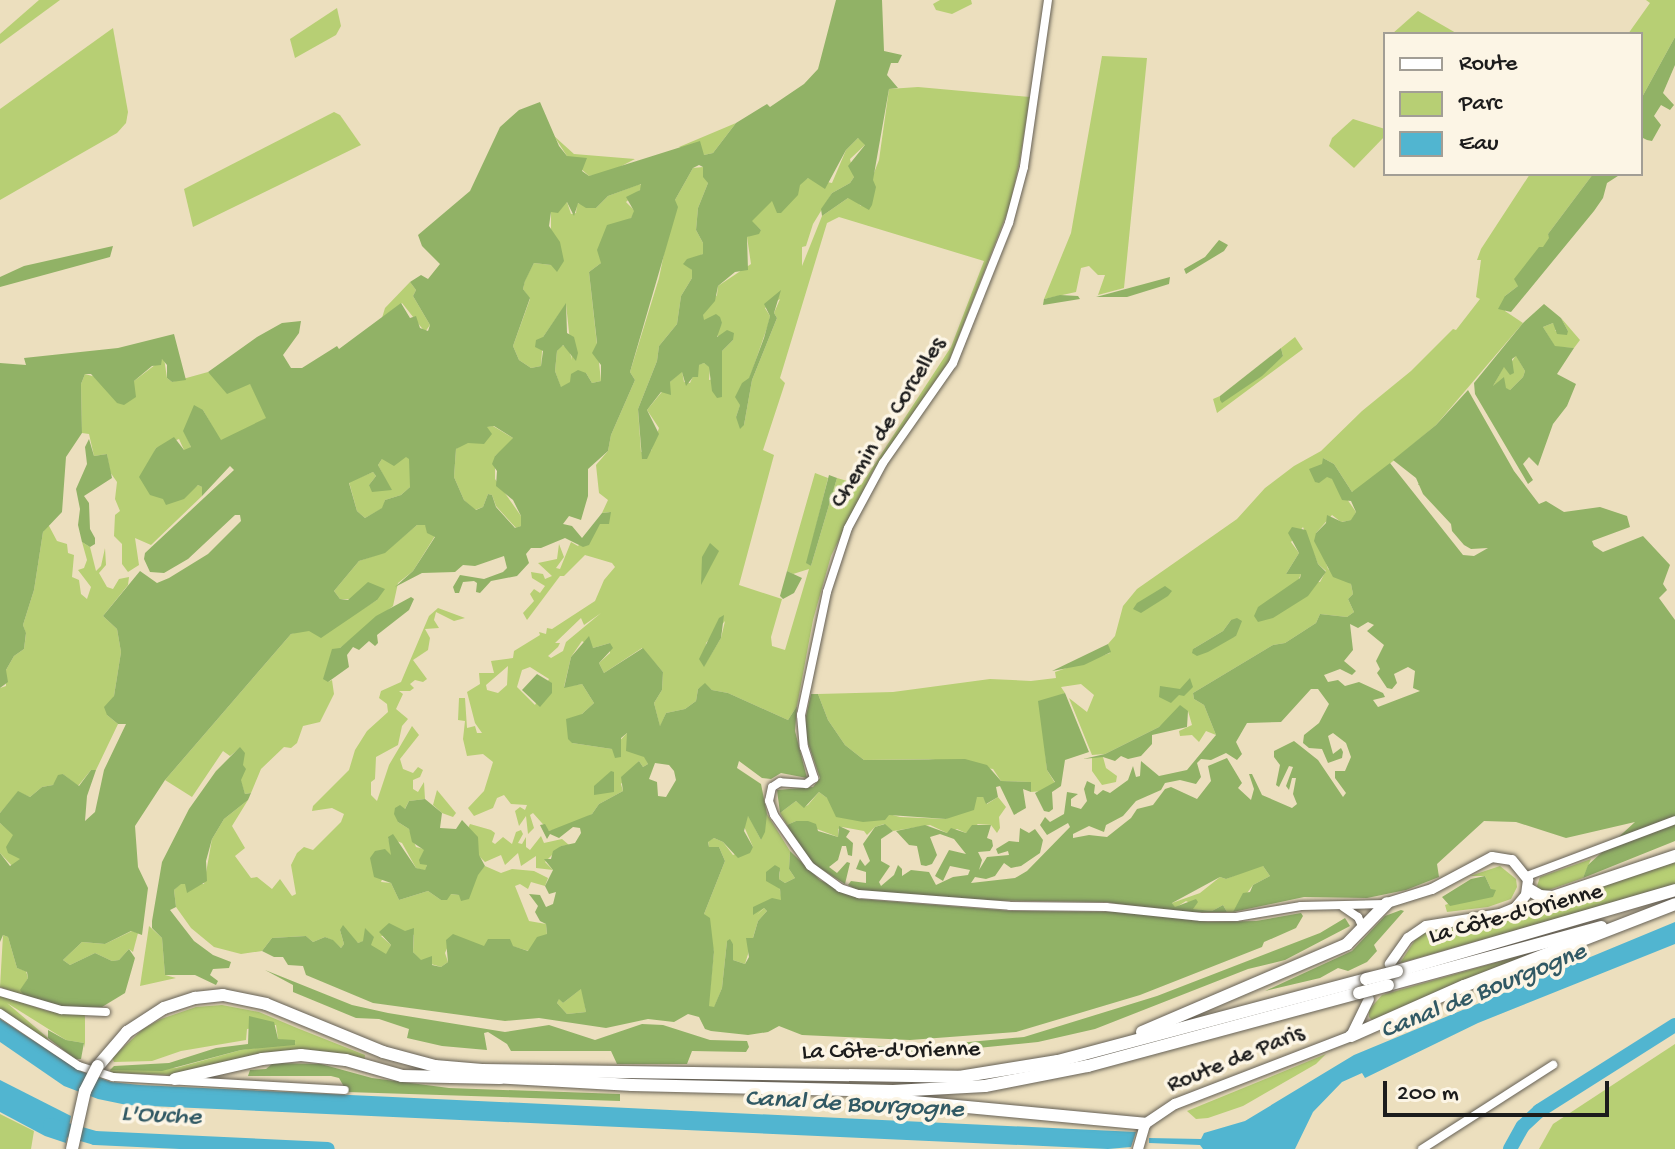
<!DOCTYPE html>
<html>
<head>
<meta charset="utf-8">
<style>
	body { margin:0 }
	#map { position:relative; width:1675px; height:1149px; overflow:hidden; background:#ecdfbe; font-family:"Gochi Hand",sans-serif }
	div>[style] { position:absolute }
	.green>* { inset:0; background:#b7cf74 }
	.forest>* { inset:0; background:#91b266 }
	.water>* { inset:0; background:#51b5d0 }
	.river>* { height:14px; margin:-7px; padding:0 7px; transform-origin:7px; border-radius:7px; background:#51b5d0 }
	.roads { filter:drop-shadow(0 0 2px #656055) drop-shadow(0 0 2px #656055) }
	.minor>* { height:8px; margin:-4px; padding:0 4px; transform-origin:4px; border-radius:4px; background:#fff }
	.major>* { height:10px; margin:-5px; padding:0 5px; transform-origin:5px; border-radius:5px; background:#fff }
	.highway>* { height:12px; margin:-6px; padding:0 6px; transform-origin:6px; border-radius:6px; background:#fff }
	.bridges { filter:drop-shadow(0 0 2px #656055) drop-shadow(0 0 2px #656055) }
	.highway-bridge>* { height:12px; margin:-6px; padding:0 6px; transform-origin:6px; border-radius:6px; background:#fff }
	span { translate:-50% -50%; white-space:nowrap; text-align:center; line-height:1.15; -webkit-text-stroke:7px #fcf5e5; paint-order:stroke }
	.street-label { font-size:24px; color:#1c1c1c }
	.water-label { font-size:26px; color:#315964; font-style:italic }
	.legend { position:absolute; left:1383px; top:32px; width:260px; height:144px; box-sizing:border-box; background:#fcf5e5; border:2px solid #a29e95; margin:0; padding:10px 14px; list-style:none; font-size:24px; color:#1c1c1c }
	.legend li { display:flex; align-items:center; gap:16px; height:40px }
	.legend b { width:40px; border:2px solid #a29e95 }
	.scale { position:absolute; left:1383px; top:1081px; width:226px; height:36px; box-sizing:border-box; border:4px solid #1c1c1c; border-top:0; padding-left:10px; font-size:24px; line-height:28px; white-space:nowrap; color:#1c1c1c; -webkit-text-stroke:6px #fcf5e5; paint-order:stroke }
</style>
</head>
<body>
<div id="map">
	<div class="green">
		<div style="clip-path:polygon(39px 0,60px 0,0 44px,0 34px)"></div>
		<div style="clip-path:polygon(940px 0,971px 0,972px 4px,952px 14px,936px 10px,933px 4px)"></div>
		<div style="clip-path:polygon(1646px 0,1675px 0,1675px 37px,1641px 99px,1641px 34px,1628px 34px,1650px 3px)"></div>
		<div style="clip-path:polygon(337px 8px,341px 26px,336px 35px,295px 58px,290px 39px)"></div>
		<div style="clip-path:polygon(1418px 11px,1456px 33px,1392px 34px)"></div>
		<div style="clip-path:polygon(113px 28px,128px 112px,126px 123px,117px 133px,0 200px,0 109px)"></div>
		<div style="clip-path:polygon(1102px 56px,1147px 58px,1124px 288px,1098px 295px,1105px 275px,1098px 275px,1089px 266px,1081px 268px,1076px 292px,1044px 299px,1071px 233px)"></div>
		<div style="clip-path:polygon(evenodd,918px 87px,1030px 97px,1019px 164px,1009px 208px,949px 361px,873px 471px,831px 556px,813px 620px,797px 706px,788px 720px,728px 693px,712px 690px,705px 684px,698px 689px,696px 701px,685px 709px,666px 713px,660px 727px,654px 703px,662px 690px,663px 672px,642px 648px,604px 673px,599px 663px,610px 653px,610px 643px,593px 648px,582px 641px,571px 657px,564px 687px,582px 684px,594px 703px,582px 714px,572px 743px,612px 749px,627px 733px,634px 751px,645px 757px,648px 764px,643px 767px,639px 761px,621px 784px,623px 791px,599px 804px,592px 814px,572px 825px,549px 831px,533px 813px,530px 815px,534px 828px,528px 834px,526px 816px,519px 826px,515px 811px,520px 807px,525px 810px,527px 805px,511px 804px,504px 795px,497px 798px,493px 808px,474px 816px,468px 808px,484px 791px,493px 762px,483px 754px,467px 756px,463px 739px,465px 721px,458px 720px,459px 698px,465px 698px,467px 728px,475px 726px,477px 733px,482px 733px,475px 723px,467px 692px,480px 684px,479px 673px,494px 673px,491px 661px,513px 658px,514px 651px,540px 635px,539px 632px,546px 634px,547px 628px,552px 629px,595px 601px,604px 580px,615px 567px,612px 563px,585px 555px,564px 576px,560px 576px,527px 620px,523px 613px,534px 601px,530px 594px,534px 589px,540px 593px,545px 586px,532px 578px,531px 572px,543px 574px,545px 579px,552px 576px,538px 563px,557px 559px,559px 544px,564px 557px,556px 568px,560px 569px,571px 542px,578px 546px,610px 512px,602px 513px,608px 500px,599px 493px,596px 465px,608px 451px,611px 435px,635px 380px,630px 372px,659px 278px,675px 200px,693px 168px,703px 167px,708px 183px,698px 208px,696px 230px,703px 243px,703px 254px,684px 263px,692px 270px,692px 278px,681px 296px,677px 324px,659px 346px,657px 361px,638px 409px,641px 452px,651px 451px,659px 428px,647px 410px,670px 382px,682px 371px,684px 382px,690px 383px,698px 365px,704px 363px,710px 367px,709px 380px,719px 378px,722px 351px,733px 340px,715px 335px,722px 323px,703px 320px,702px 316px,717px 295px,718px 286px,751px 264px,747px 237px,761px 230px,751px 221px,766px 204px,808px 178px,832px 183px,846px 150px,858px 138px,864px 141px,865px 145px,850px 159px,854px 177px,850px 183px,832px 193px,813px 224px,806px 246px,802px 247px,802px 266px,822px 216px,848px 198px,854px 198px,861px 206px,879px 160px,889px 89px,918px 87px,839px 217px,984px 261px,951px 347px,861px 485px,837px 478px,811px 566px,807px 563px,828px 478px,815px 473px,787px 571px,793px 574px,809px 569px,785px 650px,772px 646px,771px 637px,782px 599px,739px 585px,774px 455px,763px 450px,785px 383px,780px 378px,827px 223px,839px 217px,918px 87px,780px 299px,774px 313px,777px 318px,752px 380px,744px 425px,736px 417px,768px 325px,770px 316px,765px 308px,780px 299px,918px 87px,601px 613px,566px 642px,563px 651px,551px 658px,548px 656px,558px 647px,560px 643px,555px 643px,581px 618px,584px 625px,601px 613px,918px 87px,725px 621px,721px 638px,704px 666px,706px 643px,725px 621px,918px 87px,508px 666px,507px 685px,498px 693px,487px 690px,486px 685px,508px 666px,918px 87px,530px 667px,549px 679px,535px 705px,517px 687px,522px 670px,530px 667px)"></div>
		<div style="clip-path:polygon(334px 112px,340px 115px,361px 145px,193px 227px,184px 189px)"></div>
		<div style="clip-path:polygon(1353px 119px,1385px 129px,1385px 136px,1354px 168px,1329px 146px,1332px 138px)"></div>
		<div style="clip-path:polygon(736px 123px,713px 153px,704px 155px,679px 147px)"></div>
		<div style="clip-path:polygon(554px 136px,574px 154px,635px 159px,606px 174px,589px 176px,567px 156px)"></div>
		<div style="clip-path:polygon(evenodd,1530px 174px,1593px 174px,1548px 234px,1550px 238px,1518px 286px,1505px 296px,1505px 311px,1523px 323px,1436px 425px,1361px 488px,1352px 492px,1334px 464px,1323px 458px,1327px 476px,1333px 479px,1356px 512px,1352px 520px,1341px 522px,1332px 515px,1316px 533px,1328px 569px,1351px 584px,1353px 594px,1348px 599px,1354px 612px,1347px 617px,1320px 614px,1316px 623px,1285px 643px,1273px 645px,1193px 693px,1194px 699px,1204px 705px,1216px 735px,1206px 731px,1199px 742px,1192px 735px,1180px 736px,1179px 731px,1192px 725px,1188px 711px,1173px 715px,1159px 727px,1105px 754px,1092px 755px,1069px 698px,1087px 712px,1094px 695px,1081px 684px,1061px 687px,1065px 693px,1052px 699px,1044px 741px,1047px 770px,1055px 783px,1043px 791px,1031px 792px,1031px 782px,1001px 781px,993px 769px,929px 759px,864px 760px,845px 745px,828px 720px,818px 694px,893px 692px,990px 679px,1031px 681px,1056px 678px,1055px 672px,1110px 653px,1108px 644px,1115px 636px,1123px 606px,1137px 589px,1237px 519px,1265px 488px,1294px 466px,1321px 451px,1362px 411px,1411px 371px,1453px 329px,1456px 330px,1480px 299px,1476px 297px,1481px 260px,1477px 260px,1481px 249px,1530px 174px,1303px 527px,1318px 564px,1326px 571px,1320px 582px,1297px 583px,1301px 574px,1286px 574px,1299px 553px,1291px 542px,1303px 527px,1530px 174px,1231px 620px,1236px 636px,1193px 649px,1223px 631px,1231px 620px)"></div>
		<div style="clip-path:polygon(640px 184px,643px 187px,626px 202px,635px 211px,631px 218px,605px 235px,601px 263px,589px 272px,601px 381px,592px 383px,586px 373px,561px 388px,555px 371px,557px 351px,562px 345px,569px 349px,572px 360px,566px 304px,543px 337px,541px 366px,531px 368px,519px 360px,513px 346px,530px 299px,523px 289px,525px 280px,534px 263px,551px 265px,551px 212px,567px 202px,571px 214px,576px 213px,577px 203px,596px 208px,608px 196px)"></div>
		<div style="clip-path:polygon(410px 282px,416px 290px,413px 296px,430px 325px,425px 332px,402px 303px,382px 318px,385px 308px)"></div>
		<div style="clip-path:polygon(1561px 318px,1580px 340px,1574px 348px,1555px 347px,1543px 327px,1553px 323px,1558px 327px,1555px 331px,1568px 331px)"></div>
		<div style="clip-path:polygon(1295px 337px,1303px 349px,1217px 413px,1213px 399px,1220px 396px,1220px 400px,1283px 356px,1281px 348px)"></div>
		<div style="clip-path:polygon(1516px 355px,1525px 371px,1523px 377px,1510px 390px,1493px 386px,1504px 366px,1508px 368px)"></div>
		<div style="clip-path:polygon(164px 358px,167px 378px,172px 382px,208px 372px,219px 380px,250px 383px,267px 418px,225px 440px,220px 440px,203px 410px,184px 431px,191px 447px,188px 450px,184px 450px,179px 439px,156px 448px,147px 467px,179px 500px,198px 485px,202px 487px,202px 496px,151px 545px,135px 538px,139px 565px,128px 572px,122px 564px,122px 544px,114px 536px,115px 515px,120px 511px,115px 499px,117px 482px,110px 472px,107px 454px,94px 456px,89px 434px,82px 433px,81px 384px,85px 374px,132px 387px,134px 381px)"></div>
		<div style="clip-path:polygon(493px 426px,513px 438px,512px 442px,495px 456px,495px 479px,521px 516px,521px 526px,516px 528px,496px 506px,492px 495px,488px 494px,483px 507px,475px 510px,464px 500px,454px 477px,456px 449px,486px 427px)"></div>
		<div style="clip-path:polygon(406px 456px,410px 459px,410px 487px,401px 495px,385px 500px,383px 508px,365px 518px,357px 511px,349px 482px,373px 472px,376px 476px,369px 485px,391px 490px,378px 465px,382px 459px)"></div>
		<div style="clip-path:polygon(48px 524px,57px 541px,67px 544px,68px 553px,74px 555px,72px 577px,79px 580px,81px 594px,87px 599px,91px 587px,78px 570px,84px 568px,87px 560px,82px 542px,90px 547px,96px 571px,101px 566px,105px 548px,106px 565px,99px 573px,107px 587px,113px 589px,119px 579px,129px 577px,128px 585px,103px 616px,117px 629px,121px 652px,114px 696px,107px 715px,118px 724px,96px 770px,91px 770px,78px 786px,63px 774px,53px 785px,42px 787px,30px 797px,18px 792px,0 813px,0 688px,6px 686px,6px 670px,14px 656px,24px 649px,26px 634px,23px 625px,34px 590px,43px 532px)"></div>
		<div style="clip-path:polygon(417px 525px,425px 525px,435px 536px,413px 571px,398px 583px,393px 606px,340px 648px,328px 682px,332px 680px,334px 694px,320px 722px,303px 726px,297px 743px,291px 748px,284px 747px,261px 769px,251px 793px,245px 794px,240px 779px,240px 748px,230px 756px,223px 751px,192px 797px,165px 780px,291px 634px,350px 617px,377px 600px,340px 599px,334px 591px,359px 561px,385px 552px)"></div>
		<div style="clip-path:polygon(438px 608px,465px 618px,454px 621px,436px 612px,434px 620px,439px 628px,425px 629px,430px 638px,428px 650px,413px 660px,427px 679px,423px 682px,415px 680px,410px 684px,414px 688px,410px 691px,399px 691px,403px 694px,396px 709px,408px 719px,402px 726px,398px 745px,376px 757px,375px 779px,371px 782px,371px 795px,377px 801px,389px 765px,412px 726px,419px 735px,400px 759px,403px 769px,413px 773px,418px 767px,423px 770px,420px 777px,413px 780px,413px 789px,418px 792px,424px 782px,425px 799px,409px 801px,398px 822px,409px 829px,416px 847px,424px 849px,427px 865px,425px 871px,416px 868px,402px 843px,388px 838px,393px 852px,381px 882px,391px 883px,399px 900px,428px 891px,441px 900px,450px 894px,460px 895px,485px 866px,501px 873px,512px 869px,534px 871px,548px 878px,545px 886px,531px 882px,528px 889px,520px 884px,515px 886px,529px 921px,546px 924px,547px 935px,529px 951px,497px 942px,485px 946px,448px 946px,445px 953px,448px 962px,441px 967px,421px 961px,413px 952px,414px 935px,406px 931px,381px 936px,391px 945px,387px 954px,381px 954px,364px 941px,358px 943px,340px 930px,344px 944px,341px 948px,332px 940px,325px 937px,313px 942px,306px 936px,272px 938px,262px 951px,241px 954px,214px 947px,191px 928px,176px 907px,174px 890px,181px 883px,204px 884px,212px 839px,224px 819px,248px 800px,232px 826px,245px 848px,235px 856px,251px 878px,257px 877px,272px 889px,280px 879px,292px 896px,296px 894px,291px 865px,297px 853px,304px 847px,313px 850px,341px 822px,344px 814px,332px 808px,312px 811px,313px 806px,349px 770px,355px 750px,367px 731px,388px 712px,387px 704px,379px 698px,381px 691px,401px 682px,429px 616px)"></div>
		<div style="clip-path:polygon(1092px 757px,1103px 757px,1106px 768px,1117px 776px,1116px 782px,1102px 785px,1092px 771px)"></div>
		<div style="clip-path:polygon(437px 790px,456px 813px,453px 817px,442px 813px,433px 805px)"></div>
		<div style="clip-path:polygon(819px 792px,827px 798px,900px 817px,946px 819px,977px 797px,983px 797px,987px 804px,998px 797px,1006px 807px,999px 817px,1000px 828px,997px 833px,991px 825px,978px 824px,966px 833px,957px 829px,947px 833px,930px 825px,893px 831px,884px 824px,875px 827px,867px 835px,864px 831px,842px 827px,838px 829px,838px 837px,796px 821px,787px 825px,780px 813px,796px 801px,804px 807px,808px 805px)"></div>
		<div style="clip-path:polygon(767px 814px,790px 851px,789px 869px,795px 878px,785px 883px,779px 879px,780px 872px,775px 865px,782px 900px,778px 902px,772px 899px,757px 915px,764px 908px,767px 911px,758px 921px,745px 964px,733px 960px,733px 944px,727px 941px,722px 988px,714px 1008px,708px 1006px,714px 952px,704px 914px,725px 861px,719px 847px,709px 847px,708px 841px,714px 838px,723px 842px,733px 855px,753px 847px,743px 824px,748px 815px,761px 840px)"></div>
		<div style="clip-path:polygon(0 823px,13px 834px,21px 859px,13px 867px,0 853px)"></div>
		<div style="clip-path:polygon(470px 824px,491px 830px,495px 833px,492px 842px,495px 844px,503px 837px,512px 844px,516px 832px,521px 830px,523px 834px,518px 843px,522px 844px,526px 837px,526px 847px,530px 850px,541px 836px,544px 843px,562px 839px,569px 845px,561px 846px,545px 862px,553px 870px,536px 868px,536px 856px,521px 866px,518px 853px,505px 865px,501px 855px,485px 862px,479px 856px,467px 830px)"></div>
		<div style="clip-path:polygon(1591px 859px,1583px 878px,1543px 892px,1536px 889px,1540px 877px)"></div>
		<div style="clip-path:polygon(1675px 859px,1675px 885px,1400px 963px,1415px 940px,1429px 930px,1502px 922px)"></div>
		<div style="clip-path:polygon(1258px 866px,1263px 866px,1270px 876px,1253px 885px,1233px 912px,1227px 912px,1223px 905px,1212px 911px,1192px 909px,1194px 905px,1186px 901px,1175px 908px,1172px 903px,1200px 893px,1220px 877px,1226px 879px)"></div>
		<div style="clip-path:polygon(1500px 866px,1516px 879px,1517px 887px,1511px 899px,1488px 907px,1447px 912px,1445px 905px,1491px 889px,1485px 876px,1470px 876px)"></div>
		<div style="clip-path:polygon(149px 926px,162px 938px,165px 975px,176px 978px,140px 986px)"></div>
		<div style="clip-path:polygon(132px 931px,138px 933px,133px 952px,129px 949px,119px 960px,112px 961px,95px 953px,70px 965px,63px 960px,82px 942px,105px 944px)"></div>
		<div style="clip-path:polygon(3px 935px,8px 937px,17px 968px,26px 971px,28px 978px,21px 990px,24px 996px,0 987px)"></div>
		<div style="clip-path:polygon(1547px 948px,1374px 1022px,1369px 1017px,1369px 1010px,1382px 995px)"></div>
		<div style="clip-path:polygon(582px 988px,586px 1012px,567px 1014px,557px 1003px,559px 998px,563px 1003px)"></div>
		<div style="clip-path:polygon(0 995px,47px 1011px,85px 1014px,85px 1048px,84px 1043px,66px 1040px,7px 1003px,48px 1038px,46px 1042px,0 1010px)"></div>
		<div style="clip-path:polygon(222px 1005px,259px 1012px,297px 1028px,365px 1055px,364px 1062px,325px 1052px,176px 1075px,111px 1073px,110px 1070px,176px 1068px,241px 1050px,296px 1043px,278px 1039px,276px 1025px,247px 1029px,246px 1040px,181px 1051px,152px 1061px,114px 1062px,112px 1058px,143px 1029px,161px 1019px,196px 1007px)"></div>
		<div style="clip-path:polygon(1675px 1044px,1675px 1149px,1539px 1149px,1553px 1124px)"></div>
		<div style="clip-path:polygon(1326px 1054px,1316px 1064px,1243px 1106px,1208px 1118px,1196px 1119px,1187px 1111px)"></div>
		<div style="clip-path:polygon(0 1114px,34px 1131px,31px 1149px,0 1149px)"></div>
	</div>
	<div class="forest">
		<div style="clip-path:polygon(evenodd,836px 0,882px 0,884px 51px,902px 55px,898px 63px,891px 63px,887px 75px,898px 88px,889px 89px,873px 180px,876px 187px,872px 205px,869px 210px,848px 198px,822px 216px,821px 209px,832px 193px,850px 183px,854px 177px,848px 166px,865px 145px,858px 138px,846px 150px,825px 189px,808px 178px,800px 185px,798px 195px,781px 213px,777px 213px,772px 201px,752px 221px,761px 230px,759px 234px,747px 237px,748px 270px,735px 272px,718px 286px,715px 301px,703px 315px,704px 320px,716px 314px,720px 317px,722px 323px,717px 337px,727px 330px,734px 333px,733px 340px,722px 351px,722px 397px,717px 398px,712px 391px,709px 367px,704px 363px,699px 365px,698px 377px,693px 377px,686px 386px,682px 372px,670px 382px,671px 395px,661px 392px,647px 410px,659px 434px,647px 459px,642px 459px,638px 409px,657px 361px,659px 346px,677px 324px,681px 296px,692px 278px,692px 270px,683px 264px,687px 259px,703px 254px,703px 243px,696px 230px,698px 208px,708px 183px,703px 177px,703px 167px,699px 165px,693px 168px,675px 200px,678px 207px,630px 372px,635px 380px,611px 435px,608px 451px,588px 469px,588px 496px,581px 520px,569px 516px,563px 524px,572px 526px,582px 538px,602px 513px,611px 512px,609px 524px,600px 524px,589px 545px,583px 547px,565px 538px,541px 548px,531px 548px,526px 554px,529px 563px,517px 576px,491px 581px,480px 593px,476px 592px,477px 583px,474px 581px,463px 582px,459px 593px,455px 593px,453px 587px,460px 575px,484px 579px,503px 572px,507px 568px,504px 556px,475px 566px,463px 565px,455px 572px,422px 573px,395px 587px,413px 571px,435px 537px,427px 533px,425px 525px,417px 525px,385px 553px,359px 561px,334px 591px,340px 599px,348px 600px,368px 582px,385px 589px,377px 600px,321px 638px,309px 631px,291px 634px,165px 780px,135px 826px,138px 867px,148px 888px,142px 935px,131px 931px,105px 944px,82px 942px,63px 960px,70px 965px,95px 953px,112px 961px,119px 960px,129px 949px,135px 958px,125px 993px,102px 1007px,67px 1008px,24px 996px,20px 990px,28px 978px,27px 972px,17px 968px,8px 937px,3px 935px,0 942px,0 853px,10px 866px,20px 859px,8px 853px,6px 847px,13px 835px,0 823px,0 813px,18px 791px,30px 797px,42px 787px,53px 785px,58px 775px,63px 774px,79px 786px,91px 770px,96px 770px,87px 796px,85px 821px,95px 812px,104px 770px,126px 724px,118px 724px,107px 715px,104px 707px,114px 696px,121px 652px,117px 629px,103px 616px,140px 571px,157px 583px,169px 578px,208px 554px,241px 521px,240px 515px,235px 515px,188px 559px,164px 573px,150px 572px,144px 559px,145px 553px,234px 470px,230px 466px,202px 496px,202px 487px,198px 485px,184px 499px,166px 505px,163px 499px,150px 495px,139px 477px,156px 448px,174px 437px,184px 450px,191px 447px,183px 431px,194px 405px,203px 410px,221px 440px,266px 418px,250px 384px,227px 394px,208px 372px,257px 337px,282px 323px,301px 321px,299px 333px,283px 355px,291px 368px,302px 368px,337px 346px,339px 349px,401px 303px,410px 318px,416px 316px,420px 328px,428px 331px,430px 325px,413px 296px,416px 290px,410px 282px,421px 275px,428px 279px,440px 264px,422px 246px,418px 235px,470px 191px,500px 127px,519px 110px,540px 102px,559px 146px,567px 156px,587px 158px,582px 171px,589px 176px,700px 141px,704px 155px,713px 153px,736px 123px,767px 104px,770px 107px,804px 84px,818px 69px,836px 0,641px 184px,640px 190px,626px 197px,634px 211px,631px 218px,607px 225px,597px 250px,601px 263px,589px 272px,597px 343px,592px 353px,601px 365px,601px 381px,592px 383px,586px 373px,578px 370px,571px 374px,570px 382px,561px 387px,555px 371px,557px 351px,563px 345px,576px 361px,578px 353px,574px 337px,567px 333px,566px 303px,543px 337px,536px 340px,535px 347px,543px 351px,541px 366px,531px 368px,519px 360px,513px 346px,530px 298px,523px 289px,525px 281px,534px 263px,551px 265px,557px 272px,564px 261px,560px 242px,549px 226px,551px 212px,558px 213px,567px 202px,574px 216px,578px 203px,586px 208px,596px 208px,608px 196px,641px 184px,836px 0,494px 426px,513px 438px,495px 456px,492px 464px,497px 471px,496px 486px,513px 500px,521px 516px,521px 526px,515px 528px,496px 507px,492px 495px,488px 494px,483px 507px,476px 510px,464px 500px,454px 477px,456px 449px,468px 443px,484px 444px,492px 434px,487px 427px,494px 426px,836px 0,406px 457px,409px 459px,410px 487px,401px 495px,385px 500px,382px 508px,365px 518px,357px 511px,349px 483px,373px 472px,376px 476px,369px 485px,372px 492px,392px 490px,378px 465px,382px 459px,394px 466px,406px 457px)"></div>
		<div style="clip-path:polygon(1675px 37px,1675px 65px,1663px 93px,1674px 105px,1670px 110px,1661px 105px,1654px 116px,1661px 125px,1652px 141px,1647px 140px,1641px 137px,1641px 99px)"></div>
		<div style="clip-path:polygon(1593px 174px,1621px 174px,1607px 183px,1603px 198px,1594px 211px,1511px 312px,1498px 309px,1505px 296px,1518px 286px,1514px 279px,1539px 247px,1543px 247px,1549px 238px,1548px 234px)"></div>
		<div style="clip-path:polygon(1219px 240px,1228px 245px,1224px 251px,1186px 274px,1184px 269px,1205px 257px)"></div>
		<div style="clip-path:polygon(113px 246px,110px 257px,0 287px,0 277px,24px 266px)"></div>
		<div style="clip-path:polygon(1170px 277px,1169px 284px,1127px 297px,1096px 297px)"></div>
		<div style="clip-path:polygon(781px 290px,774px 313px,777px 318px,752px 380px,744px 425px,740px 429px,736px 417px,740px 405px,735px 397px,742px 383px,749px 378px,764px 338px,770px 316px,764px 304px)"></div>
		<div style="clip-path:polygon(1060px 295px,1078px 296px,1080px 299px,1043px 305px,1044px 299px)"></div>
		<div style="clip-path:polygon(evenodd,1544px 304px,1561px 318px,1568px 331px,1567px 335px,1557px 334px,1553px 323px,1543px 327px,1555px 346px,1574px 348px,1557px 374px,1576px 384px,1567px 406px,1553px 424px,1538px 466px,1529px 457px,1523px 464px,1533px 480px,1528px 484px,1475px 394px,1474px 383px,1523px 323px,1544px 304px,1516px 356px,1525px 371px,1523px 377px,1510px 390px,1506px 388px,1504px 377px,1493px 386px,1504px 367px,1510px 375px,1514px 373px,1512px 359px,1516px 356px)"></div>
		<div style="clip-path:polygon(174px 334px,186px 380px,172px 382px,167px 378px,167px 365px,162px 359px,161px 365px,152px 366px,134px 381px,136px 397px,124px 405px,117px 403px,91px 374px,85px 374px,81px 384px,82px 433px,66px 457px,62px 512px,43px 532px,34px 590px,23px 625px,26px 633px,24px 649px,14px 656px,6px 670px,8px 682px,0 688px,0 363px,26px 365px,24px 358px,118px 348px)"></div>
		<div style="clip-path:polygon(1281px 348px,1283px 356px,1262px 376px,1222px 403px,1220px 400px,1220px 396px)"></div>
		<div style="clip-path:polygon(evenodd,1468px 390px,1514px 471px,1539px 504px,1546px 501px,1564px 512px,1600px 507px,1627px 516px,1630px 527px,1592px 541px,1594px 546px,1603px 552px,1643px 536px,1670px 565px,1663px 584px,1667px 590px,1659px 598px,1675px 620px,1675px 841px,1583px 878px,1588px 865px,1635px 822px,1566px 838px,1516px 822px,1484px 821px,1437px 864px,1439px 877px,1406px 890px,1367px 898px,1304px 897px,1233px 912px,1243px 893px,1250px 892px,1253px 885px,1270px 876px,1263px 866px,1226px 879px,1220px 877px,1172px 903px,1175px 907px,1196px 899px,1198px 902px,1193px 909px,1212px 911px,1223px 905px,1227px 912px,1169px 912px,1106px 902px,974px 900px,859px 891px,848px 885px,851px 881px,866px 883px,866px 872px,856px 869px,860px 859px,865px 866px,870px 861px,863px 844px,875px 827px,885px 824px,893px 831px,881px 839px,881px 861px,890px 866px,879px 882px,881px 886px,894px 875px,898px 865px,902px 869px,902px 876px,911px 870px,929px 872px,936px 885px,953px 877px,968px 875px,970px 870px,950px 866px,943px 881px,935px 876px,949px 850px,966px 854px,954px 839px,940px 834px,930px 837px,937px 855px,932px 864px,926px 866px,921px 865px,917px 846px,909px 845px,896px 831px,925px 825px,947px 833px,951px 828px,966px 833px,972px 825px,991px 825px,987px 838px,992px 840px,993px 846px,990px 851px,978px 852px,982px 860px,979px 870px,987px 857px,1009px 855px,1008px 851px,998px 854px,996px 849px,1009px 841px,1019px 842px,1020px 828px,1029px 833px,1035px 829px,1043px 840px,1040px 853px,1021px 866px,1011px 868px,1004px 863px,995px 876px,986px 879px,975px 877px,971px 883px,1015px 878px,1027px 871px,1070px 827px,1068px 823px,1047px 835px,1040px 825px,1045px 817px,1050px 822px,1064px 814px,1067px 792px,1078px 794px,1071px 799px,1071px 806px,1081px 809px,1087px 801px,1084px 789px,1087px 781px,1095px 785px,1094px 793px,1097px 795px,1103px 790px,1110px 793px,1128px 780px,1133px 766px,1136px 777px,1140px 776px,1141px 761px,1159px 776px,1187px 770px,1216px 735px,1204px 705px,1194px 699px,1193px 693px,1273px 645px,1285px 643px,1316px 623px,1320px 614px,1347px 617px,1354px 612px,1348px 599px,1353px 594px,1351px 584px,1333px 577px,1314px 541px,1316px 533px,1326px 523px,1327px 515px,1342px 522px,1351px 520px,1356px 512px,1351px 501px,1342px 500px,1332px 479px,1327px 477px,1319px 483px,1315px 482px,1309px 469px,1322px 464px,1323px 458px,1334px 464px,1352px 492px,1390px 463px,1463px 555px,1474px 556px,1488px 548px,1471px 549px,1464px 545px,1452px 531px,1451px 524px,1423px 494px,1416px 478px,1393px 460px,1436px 425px,1468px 390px,1368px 622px,1374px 625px,1367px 631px,1384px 645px,1376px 661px,1380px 669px,1377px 673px,1387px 688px,1392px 689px,1397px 683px,1394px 674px,1408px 667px,1415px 671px,1413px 688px,1420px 691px,1378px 707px,1373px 700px,1385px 697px,1383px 693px,1359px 682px,1345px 686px,1338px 680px,1328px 682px,1324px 675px,1340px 669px,1352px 675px,1356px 671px,1344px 661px,1353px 650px,1350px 624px,1358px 628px,1368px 622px,1468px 390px,1311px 689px,1318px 689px,1329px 704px,1319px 723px,1304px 735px,1303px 743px,1309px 748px,1322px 749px,1328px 763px,1342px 758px,1343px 752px,1341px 748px,1333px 754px,1328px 736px,1333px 733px,1346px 743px,1351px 757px,1345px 771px,1335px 771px,1335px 778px,1346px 793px,1343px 797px,1318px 760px,1294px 741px,1274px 751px,1274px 757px,1280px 765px,1276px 785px,1279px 787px,1289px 766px,1293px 767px,1286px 786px,1289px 790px,1292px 778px,1296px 778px,1293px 794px,1297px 804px,1292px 808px,1262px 795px,1252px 774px,1249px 774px,1254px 789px,1251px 800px,1238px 788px,1242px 783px,1227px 758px,1208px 766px,1211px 781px,1197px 799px,1171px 787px,1165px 789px,1153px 805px,1137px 809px,1131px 818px,1107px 837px,1089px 835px,1073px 838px,1073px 834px,1089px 826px,1104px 832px,1106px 825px,1123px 816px,1136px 801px,1161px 790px,1165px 783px,1180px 780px,1196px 784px,1201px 777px,1197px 763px,1201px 759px,1211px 760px,1226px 753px,1237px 760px,1242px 754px,1236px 742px,1247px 723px,1281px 722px,1311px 689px)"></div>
		<div style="clip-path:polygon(89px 439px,94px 456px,107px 454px,112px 478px,84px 496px,89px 503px,90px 529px,95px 538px,95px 544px,90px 547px,82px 542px,78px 525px,80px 509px,76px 489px,87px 464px,85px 447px)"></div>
		<div style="clip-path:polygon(829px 475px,837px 478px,811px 566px,806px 563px)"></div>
		<div style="clip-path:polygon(1292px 527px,1306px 530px,1318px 564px,1326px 572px,1308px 596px,1273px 618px,1258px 622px,1254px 616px,1258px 607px,1300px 578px,1301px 574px,1286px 574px,1299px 553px,1288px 533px)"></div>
		<div style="clip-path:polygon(710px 543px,719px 551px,701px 585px,702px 557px)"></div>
		<div style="clip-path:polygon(787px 571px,802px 578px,794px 593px,783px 599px,780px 596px)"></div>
		<div style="clip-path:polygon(1165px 586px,1172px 591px,1168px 596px,1141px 613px,1133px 609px,1137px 603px)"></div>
		<div style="clip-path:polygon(411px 597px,414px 599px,409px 610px,377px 635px,378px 643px,375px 646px,369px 641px,359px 650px,353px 647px,347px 655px,349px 667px,328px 682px,323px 679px,332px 649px,340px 648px,376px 616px)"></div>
		<div style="clip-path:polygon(724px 615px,721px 638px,704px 667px,699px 659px,719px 618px)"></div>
		<div style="clip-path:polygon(1237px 618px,1242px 621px,1236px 636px,1208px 652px,1197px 656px,1192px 653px,1193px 649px,1223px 631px,1231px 620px)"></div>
		<div style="clip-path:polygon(evenodd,589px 636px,593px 648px,610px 643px,613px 648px,599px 663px,604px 673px,643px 648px,663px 672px,662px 690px,654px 703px,660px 726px,666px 713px,685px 709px,696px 701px,698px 689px,705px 683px,712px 690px,728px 693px,788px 720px,797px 706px,795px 731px,807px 778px,781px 773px,771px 779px,762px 778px,739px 761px,737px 768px,761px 784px,767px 814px,765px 832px,761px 840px,748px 816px,744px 831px,753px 847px,750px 853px,738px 858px,723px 842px,714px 838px,708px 842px,709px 847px,719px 847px,725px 861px,704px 914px,710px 918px,714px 952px,709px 1006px,714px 1007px,722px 988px,727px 941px,730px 939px,733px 944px,733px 960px,745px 964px,749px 957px,746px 938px,753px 938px,758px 921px,767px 911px,764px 908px,753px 915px,753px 907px,772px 898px,781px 900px,780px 889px,766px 881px,766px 872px,775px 865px,780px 868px,779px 879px,785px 883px,795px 878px,789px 869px,790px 851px,820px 880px,860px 899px,1011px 911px,1126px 912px,1208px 922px,1256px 921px,1301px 913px,1303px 916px,1296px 928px,1264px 942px,1262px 947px,1140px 995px,1016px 1032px,910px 1040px,802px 1035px,779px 1026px,768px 1032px,748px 1035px,711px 1031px,705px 1029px,699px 1017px,688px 1014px,674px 1022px,648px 1019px,606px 1028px,539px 1018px,505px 1021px,373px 1003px,306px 975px,303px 966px,288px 965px,283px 957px,274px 957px,262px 951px,272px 938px,306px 936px,313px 942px,325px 937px,333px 940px,341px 948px,344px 944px,340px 930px,343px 925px,358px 943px,363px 941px,365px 928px,374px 937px,371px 945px,386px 954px,391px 945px,379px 932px,389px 923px,405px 931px,414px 928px,413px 952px,421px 960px,432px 956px,432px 965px,441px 967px,448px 962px,446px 940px,453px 934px,484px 946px,488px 939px,510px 939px,513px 946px,528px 951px,537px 937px,547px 934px,546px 924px,540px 921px,535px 912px,538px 906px,529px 894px,540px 895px,546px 907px,553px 904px,556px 892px,549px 894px,545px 886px,553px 870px,544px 859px,551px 859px,553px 851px,561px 846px,575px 843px,581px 833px,580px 828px,573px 827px,559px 838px,550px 834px,547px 839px,540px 825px,545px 824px,549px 831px,592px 814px,599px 804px,623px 791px,621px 777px,639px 761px,643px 767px,648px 764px,644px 757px,626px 751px,627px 733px,621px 738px,621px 757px,615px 758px,612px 749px,572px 743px,568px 739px,566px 719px,582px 714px,594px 703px,582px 684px,564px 688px,571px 657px,589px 636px,655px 763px,669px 765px,674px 771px,676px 780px,666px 797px,658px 796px,657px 782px,649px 779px,655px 763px,589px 636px,581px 989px,586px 1012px,567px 1014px,557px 1003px,559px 999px,563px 1003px,581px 989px)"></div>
		<div style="clip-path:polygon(1108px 644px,1111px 652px,1084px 665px,1052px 671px)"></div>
		<div style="clip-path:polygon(537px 674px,552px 683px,552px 693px,540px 707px,522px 690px)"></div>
		<div style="clip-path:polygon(1190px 678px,1193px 687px,1184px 696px,1179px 695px,1171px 703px,1159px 697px,1160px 686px,1180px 689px)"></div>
		<div style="clip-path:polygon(1065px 693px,1089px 752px,1065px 760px,1061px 786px,1052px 792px,1053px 809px,1049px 812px,1044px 811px,1035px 793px,1055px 782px,1047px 770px,1038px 701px)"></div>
		<div style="clip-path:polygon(811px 694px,818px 694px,828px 720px,845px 745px,864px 760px,965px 759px,987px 765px,1001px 781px,1031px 782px,1031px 792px,1023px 789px,1026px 808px,1014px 815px,1000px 786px,996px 787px,998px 797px,986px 804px,983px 797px,977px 797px,974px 810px,946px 819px,889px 815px,885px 820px,863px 822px,836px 817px,827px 798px,819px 792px,804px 808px,796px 801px,780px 813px,777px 790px,813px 787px,820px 778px,806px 737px,805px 721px)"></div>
		<div style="clip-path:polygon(1180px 705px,1188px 711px,1187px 727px,1152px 735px,1152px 744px,1141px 756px,1128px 759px,1121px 756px,1115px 761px,1103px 757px,1083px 759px,1105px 754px,1159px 727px)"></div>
		<div style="clip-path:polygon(240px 747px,245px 753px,243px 765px,246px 769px,241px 780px,245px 794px,251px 793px,248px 800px,224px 819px,212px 839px,206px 861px,207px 881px,187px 893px,185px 884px,181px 884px,174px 890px,176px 907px,170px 910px,194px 941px,213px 955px,231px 962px,229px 968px,213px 969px,210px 975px,218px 981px,216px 985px,195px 975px,165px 975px,162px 938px,152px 928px,152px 921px,162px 862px,189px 809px,216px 771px)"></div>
		<div style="clip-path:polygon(611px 771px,614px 772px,614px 792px,594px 795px,594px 786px)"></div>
		<div style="clip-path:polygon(425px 799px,442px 813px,440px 828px,456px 829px,462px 820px,478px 837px,479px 855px,485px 866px,478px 875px,469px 899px,461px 901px,459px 895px,451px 894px,447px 900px,441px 900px,428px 891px,399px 900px,391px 883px,374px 877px,370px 858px,375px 851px,385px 849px,391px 855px,388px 837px,393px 834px,416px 868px,425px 870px,427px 865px,420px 864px,419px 860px,424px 850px,412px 842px,409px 829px,398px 822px,394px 814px,395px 808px,400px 805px,405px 809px,409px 801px)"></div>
		<div style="clip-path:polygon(796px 821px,808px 821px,816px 824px,818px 831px,838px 837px,839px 826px,850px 831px,846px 837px,853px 843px,852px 856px,848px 855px,846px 846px,842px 846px,838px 860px,829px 867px,837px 873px,847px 862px,850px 863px,845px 884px,815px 865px,801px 850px,787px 825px)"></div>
		<div style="clip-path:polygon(1485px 876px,1491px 889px,1496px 890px,1493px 897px,1450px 906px,1442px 897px,1471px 879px)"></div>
		<div style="clip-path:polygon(1401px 910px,1404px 911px,1374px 945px,1377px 951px,1367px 962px,1348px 971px,1338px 968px,1320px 978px,1265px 991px,1352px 951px,1385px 916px)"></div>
		<div style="clip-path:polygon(1345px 918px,1350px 926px,1285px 960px,1248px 969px,1095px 1029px,1038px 1042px,937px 1052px,834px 1053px,828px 1048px,947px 1044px,1024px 1037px,1157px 996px,1320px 933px)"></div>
		<div style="clip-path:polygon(265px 970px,352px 1005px,388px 1013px,505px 1032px,549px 1025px,595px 1040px,642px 1024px,663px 1025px,710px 1040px,747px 1041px,749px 1047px,746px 1052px,692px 1051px,687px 1064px,617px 1064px,611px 1051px,511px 1051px,507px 1044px,488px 1032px,484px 1033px,487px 1050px,442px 1046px,407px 1038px,409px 1029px,379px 1019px,356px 1018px,293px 992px,293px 985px)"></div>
		<div style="clip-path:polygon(249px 1016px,274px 1022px,278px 1039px,295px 1040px,295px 1045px,241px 1050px,162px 1071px,110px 1070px,114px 1066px,169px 1063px,216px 1048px,248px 1044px)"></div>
		<div style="clip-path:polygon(48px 1030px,66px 1040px,84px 1043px,81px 1059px,75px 1059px,48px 1038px)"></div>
		<div style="clip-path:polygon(273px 1063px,321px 1064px,372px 1078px,449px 1088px,620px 1094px,620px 1101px,347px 1092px,339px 1078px,331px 1076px,248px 1076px,250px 1070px,266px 1069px)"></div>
	</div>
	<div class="water">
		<div style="clip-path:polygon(1675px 922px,1675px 944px,1478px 1023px,1365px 1078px,1362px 1073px,1342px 1082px,1313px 1112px,1295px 1149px,1203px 1149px,1200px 1145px,1149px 1143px,1149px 1138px,1201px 1139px,1204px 1133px,1245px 1121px,1354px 1055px)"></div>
		<div style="clip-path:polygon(0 1019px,80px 1071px,111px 1082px,140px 1085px,1136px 1132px,1131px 1147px,1108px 1149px,127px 1105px,98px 1099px,64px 1086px,0 1042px)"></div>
		<div style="clip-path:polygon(0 1080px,71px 1116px,66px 1143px,45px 1136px,0 1112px)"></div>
	</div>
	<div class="river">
		<div style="left:50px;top:1125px;width:47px;rotate:16.1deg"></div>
		<div style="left:95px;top:1138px;width:233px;rotate:2.7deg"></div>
		<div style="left:1510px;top:1149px;width:26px;rotate:-61deg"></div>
		<div style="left:1523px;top:1126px;width:22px;rotate:-43deg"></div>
		<div style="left:1539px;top:1111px;width:161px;rotate:-32.3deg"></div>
	</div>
	<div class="roads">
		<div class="minor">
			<div style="left:1048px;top:0;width:169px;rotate:98.2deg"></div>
			<div style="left:1024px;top:167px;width:58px;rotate:105deg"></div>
			<div style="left:1009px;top:223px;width:151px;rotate:111.8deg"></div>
			<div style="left:953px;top:363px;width:122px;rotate:125deg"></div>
			<div style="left:883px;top:463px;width:74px;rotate:118.3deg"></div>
			<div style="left:848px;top:528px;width:67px;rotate:108.2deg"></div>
			<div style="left:827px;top:592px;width:126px;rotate:101.9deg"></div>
			<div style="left:801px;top:715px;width:32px;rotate:85deg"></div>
			<div style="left:804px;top:747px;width:33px;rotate:72deg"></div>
			<div style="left:814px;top:778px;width:10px;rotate:143deg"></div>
			<div style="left:806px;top:784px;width:26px;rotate:-176deg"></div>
			<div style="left:780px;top:782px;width:9px;rotate:148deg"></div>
			<div style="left:772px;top:787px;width:14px;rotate:102deg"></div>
			<div style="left:769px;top:801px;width:15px;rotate:70deg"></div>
			<div style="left:774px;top:815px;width:62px;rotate:54.8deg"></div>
			<div style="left:810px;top:866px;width:37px;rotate:36deg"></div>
			<div style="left:840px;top:888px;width:20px;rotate:18deg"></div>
			<div style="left:859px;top:894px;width:151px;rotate:4.5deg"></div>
			<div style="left:1010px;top:906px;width:96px;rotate:0.6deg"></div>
			<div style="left:1106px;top:907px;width:96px;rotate:6deg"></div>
			<div style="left:1201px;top:917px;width:35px"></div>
			<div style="left:1236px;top:917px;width:66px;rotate:-9.6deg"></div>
			<div style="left:1301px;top:906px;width:84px;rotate:-1.4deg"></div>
			<div style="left:1527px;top:876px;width:158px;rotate:-20.7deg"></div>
			<div style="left:1343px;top:907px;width:18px;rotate:34deg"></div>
			<div style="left:1358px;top:917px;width:12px;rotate:66deg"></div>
			<div style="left:0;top:992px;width:64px;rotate:16.4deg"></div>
			<div style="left:61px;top:1010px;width:45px;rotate:2.5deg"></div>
			<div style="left:0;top:1013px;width:95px;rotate:33.9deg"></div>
			<div style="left:79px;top:1066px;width:36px;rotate:18deg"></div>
			<div style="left:113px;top:1077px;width:232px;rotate:3.2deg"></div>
			<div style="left:1422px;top:1149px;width:156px;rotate:-32.7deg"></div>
		</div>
		<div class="major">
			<div style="left:1387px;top:903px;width:47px;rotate:-17.3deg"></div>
			<div style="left:1432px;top:889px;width:68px;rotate:-28.1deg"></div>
			<div style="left:1492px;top:857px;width:20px;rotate:9deg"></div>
			<div style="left:1512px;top:860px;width:26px;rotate:51deg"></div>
			<div style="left:1528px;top:880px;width:15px;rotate:98deg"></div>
			<div style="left:1526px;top:895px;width:17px;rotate:130deg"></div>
			<div style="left:1515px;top:908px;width:16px;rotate:158deg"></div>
			<div style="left:1500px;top:914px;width:75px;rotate:170.8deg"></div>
			<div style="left:1426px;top:926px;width:22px;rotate:146deg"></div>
			<div style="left:1408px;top:938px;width:32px;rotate:125deg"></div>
			<div style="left:1138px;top:1149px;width:26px;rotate:-74deg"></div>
			<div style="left:1145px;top:1124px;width:36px;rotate:-34deg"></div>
			<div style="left:1175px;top:1104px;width:189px;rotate:-21.1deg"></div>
			<div style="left:1351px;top:1036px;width:41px;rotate:-64.1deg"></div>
		</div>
		<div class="highway">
			<div style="left:1528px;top:889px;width:14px;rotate:30deg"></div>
			<div style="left:1540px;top:896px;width:13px;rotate:4deg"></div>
			<div style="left:1553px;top:897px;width:129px;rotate:-18.6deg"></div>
			<div style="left:1397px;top:971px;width:290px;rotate:-16.2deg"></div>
			<div style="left:1388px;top:985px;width:221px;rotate:-15.2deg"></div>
			<div style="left:1142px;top:1032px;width:223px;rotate:-23.2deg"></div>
			<div style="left:1347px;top:944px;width:57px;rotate:-45.7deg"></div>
			<div style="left:1351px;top:1036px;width:124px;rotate:-23.9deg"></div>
			<div style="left:1464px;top:986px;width:226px;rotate:-21.2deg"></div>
			<div style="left:98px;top:1066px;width:45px;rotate:-49.5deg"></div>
			<div style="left:127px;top:1032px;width:44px;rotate:-33deg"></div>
			<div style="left:164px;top:1008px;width:33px;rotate:-18deg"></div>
			<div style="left:195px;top:998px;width:28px;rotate:-6deg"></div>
			<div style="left:223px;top:995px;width:44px;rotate:11.8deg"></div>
			<div style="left:266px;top:1004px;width:126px;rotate:22.3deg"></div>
			<div style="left:383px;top:1052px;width:54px;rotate:15.1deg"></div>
			<div style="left:435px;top:1066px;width:47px;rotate:4.9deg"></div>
			<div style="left:482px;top:1070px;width:477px;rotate:0.8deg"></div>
			<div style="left:959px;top:1077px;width:100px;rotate:-9.2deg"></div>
			<div style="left:1058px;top:1061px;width:319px;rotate:-14.9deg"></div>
			<div style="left:493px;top:1077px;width:139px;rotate:3.3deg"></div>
			<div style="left:632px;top:1085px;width:261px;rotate:1.3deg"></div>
			<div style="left:893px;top:1091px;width:92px;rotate:-3.1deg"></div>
			<div style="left:985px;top:1086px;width:105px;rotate:-11deg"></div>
			<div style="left:1088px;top:1066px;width:281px;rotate:-15.1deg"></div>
			<div style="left:175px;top:1079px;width:89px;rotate:-12.9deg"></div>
			<div style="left:262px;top:1059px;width:39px;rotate:-6deg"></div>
			<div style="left:301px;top:1055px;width:45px;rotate:6.3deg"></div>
			<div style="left:346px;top:1060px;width:58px;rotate:15.9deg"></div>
			<div style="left:402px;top:1076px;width:98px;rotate:1.2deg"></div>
			<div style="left:861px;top:1097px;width:285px;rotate:5.4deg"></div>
		</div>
	</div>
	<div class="bridges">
		<div class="highway-bridge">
			<div style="left:1366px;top:979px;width:32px;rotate:-14deg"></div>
			<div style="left:1359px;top:993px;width:30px;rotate:-15deg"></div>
			<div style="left:72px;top:1149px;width:59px;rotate:-77.4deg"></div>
			<div style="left:85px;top:1091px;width:28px;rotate:-63deg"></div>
		</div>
	</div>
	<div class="street-label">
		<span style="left:889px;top:423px;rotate:-58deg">Chemin de Corcelles</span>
		<span style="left:1516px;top:915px;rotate:-15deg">La Côte-d'Orienne</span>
		<span style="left:891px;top:1052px;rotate:-1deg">La Côte-d'Orienne</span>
		<span style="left:1236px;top:1060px;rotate:-22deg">Route de Paris</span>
	</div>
	<div class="water-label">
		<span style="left:1484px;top:993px;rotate:-22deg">Canal de Bourgogne</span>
		<span style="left:854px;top:1106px;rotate:3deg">Canal de Bourgogne</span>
		<span style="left:161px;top:1117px;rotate:3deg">L'Ouche</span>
	</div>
	<ul class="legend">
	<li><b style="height:10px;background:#fff"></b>Route</li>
	<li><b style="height:22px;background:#b7cf74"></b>Parc</li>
	<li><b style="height:22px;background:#51b5d0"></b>Eau</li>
	</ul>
	<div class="scale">200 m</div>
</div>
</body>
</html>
